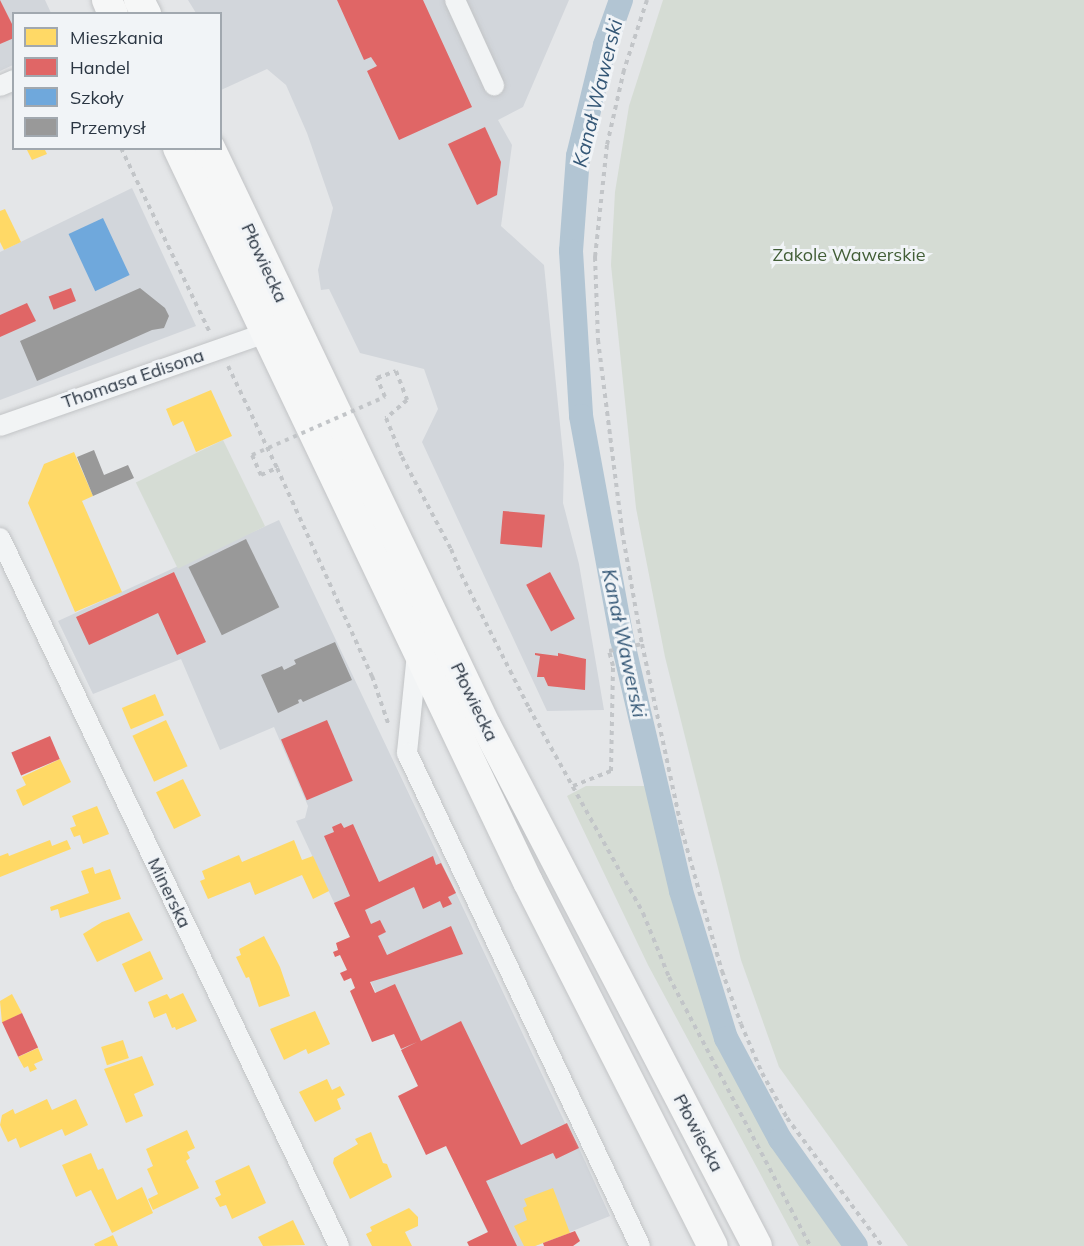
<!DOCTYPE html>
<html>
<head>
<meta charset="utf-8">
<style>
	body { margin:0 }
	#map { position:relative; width:1084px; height:1246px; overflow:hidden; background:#e4e6e8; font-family:Mulish,sans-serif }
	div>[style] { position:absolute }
	.built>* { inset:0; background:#d2d6db }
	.green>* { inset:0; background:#d5dcd4; transform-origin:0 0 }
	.homes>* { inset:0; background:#ffd966; transform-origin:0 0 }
	.shops>* { inset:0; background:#e06666; transform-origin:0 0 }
	.schools>* { inset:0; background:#6fa8dc; transform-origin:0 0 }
	.industry>* { inset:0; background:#999; transform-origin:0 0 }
	.canal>* { height:24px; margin:-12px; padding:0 12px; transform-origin:12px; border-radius:12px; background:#b2c5d3 }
	.path>* { height:4px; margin-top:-2px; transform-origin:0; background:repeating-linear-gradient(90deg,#c2c5c8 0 4.5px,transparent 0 9px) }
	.roads { filter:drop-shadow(0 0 2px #c2c4c6) drop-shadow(0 0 2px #c2c4c6) }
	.street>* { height:20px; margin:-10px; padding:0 10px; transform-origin:10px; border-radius:10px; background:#f2f4f5 }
	.primary>* { height:30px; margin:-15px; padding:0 15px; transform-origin:15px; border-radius:15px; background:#f6f7f7 }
	.path-bridge>* { height:4px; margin-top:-2px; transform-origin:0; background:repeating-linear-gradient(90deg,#c2c5c8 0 4.5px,transparent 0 9px) }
	span { translate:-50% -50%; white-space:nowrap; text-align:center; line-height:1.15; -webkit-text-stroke:6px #f1f4f7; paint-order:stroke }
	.park-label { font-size:18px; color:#425e37 }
	.street-label { font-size:18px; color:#2a3542 }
	.water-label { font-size:20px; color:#345776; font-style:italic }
	.legend { position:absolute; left:12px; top:12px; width:210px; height:138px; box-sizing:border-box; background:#f1f4f7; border:2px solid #a1a8af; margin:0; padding:8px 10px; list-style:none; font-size:18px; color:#2a3542 }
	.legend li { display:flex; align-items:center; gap:12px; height:30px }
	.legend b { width:30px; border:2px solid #a1a8af }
</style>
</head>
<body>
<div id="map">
	<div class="built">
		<div style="clip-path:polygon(0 0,45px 0,51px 13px,14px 14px,13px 65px,0 71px)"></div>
		<div style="clip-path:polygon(188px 0,569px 0,523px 107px,498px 120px,512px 145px,501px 226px,544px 265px,564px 464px,563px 503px,579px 564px,604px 710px,547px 711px,422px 442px,438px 409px,424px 369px,360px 353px,329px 289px,321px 290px,318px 270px,333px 208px,307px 133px,286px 85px,267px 69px,221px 90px,220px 14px,196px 13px)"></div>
		<div style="clip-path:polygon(132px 188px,196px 326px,0 400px,0 252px)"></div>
		<div style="clip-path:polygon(279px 520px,565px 1123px,579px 1148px,610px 1216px,535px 1246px,494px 1246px,296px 821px,305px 818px,308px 806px,274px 727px,220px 750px,181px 659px,93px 694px,58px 621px)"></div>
	</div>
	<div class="green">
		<div style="clip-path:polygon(663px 0,1084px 0,1084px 1246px,908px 1246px,779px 1067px,741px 960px,665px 657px,636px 508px,611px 265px,615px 192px,629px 106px)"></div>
		<div style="left:223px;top:440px;width:96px;height:97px;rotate:64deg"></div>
		<div style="clip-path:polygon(586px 786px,649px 786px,723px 1044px,778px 1148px,848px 1246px,799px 1246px,648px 965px,567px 796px)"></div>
	</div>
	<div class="homes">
		<div style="clip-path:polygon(26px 148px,44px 148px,47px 154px,32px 160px)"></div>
		<div style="clip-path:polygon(5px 209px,21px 242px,4px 250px,0 242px,0 211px)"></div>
		<div style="clip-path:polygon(211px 390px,232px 436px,196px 452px,183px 421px,173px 426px,166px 409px)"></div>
		<div style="clip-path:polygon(74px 452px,93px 496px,82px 501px,122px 592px,75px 612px,28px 503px,44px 464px)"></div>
		<div style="left:155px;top:694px;width:23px;height:36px;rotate:67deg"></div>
		<div style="left:166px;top:720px;width:51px;height:37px;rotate:65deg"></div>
		<div style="clip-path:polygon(60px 759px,71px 782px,23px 806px,16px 790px,26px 785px,22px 777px)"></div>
		<div style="left:183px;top:779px;width:41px;height:30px;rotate:64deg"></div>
		<div style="clip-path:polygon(97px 806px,109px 834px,83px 844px,80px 835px,74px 837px,70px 828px,76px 826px,72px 816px)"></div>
		<div style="clip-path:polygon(50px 840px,52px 846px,67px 840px,71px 849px,0 877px,0 856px,8px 853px,9px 856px)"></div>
		<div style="clip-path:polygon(294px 840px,302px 860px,313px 856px,329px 891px,313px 899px,302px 875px,255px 895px,250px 882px,208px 899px,200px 881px,205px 879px,202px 871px,239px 855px,242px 862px)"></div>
		<div style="clip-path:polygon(93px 867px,95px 874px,110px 869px,121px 899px,60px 918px,58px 909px,51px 911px,50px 907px,89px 893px,81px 871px)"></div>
		<div style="clip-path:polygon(129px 912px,143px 940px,97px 962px,83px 934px,102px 922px)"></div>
		<div style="clip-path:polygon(264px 936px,280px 967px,290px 996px,259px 1007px,249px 977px,246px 978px,236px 957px,241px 955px,239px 949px)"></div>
		<div style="left:150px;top:951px;width:31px;height:31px;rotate:65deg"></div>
		<div style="clip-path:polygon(183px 993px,197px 1021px,176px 1030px,175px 1027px,172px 1028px,166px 1013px,154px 1018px,148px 1002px,167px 994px,170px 999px)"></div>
		<div style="clip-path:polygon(12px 994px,22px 1013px,2px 1023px,0 1001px)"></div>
		<div style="clip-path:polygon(315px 1011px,330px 1044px,308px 1054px,306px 1049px,284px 1060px,270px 1029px)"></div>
		<div style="left:123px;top:1040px;width:19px;height:23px;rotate:72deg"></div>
		<div style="clip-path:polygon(38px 1048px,43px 1060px,34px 1064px,37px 1069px,30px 1072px,28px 1066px,24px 1068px,18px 1057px)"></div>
		<div style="clip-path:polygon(142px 1056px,154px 1085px,134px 1094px,143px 1116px,126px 1123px,104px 1069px)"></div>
		<div style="clip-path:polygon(327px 1079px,332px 1090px,340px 1086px,345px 1095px,337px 1099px,341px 1109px,315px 1122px,299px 1092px)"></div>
		<div style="clip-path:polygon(47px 1099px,52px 1110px,76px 1099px,88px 1125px,65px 1136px,62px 1129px,20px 1148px,16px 1138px,8px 1142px,0 1125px,2px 1115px,13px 1109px,15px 1114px)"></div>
		<div style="clip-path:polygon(187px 1130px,195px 1148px,187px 1152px,190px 1158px,186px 1161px,199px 1188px,153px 1210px,148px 1199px,158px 1194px,147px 1169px,153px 1166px,146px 1149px)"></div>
		<div style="clip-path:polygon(371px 1132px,383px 1163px,387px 1164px,392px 1177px,350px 1199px,333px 1163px,334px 1158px,358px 1144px,355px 1139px)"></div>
		<div style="clip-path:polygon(91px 1153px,98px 1170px,103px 1168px,117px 1200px,142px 1187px,153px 1213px,112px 1233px,91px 1190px,76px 1197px,62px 1165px)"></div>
		<div style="clip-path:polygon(249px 1165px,266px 1203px,232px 1219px,226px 1205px,220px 1207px,215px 1198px,221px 1195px,215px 1181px)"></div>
		<div style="clip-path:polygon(553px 1188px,570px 1233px,535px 1246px,524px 1246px,514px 1226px,527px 1220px,523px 1208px,527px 1206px,524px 1199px)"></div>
		<div style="clip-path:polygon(409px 1208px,418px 1217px,418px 1226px,405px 1232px,412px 1246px,372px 1246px,366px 1234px,372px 1231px,370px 1227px)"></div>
		<div style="clip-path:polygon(293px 1220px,305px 1245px,263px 1246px,258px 1237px)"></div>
		<div style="clip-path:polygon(113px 1235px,118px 1246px,95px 1246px,94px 1244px)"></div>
	</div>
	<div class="shops">
		<div style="clip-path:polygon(0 0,14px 28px,14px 38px,0 44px)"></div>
		<div style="clip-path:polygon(337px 0,423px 0,472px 107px,399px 140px,367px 71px,377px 66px,371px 57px,364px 60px)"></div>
		<div style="clip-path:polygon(485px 127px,501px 162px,497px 195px,477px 205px,448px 144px)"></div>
		<div style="left:71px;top:288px;width:14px;height:24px;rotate:69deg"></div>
		<div style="clip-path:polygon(27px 303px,36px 321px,0 337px,0 315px)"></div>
		<div style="left:503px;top:511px;width:42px;height:33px;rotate:5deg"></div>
		<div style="clip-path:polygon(174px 572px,206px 642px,177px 655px,158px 613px,89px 645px,76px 617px)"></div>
		<div style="left:550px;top:572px;width:53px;height:27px;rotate:62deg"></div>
		<div style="clip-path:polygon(535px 653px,558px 656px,558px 653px,586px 659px,585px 690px,548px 686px,544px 677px,537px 677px,540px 656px,535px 655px)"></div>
		<div style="left:327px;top:720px;width:66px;height:50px;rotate:67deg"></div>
		<div style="left:50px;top:736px;width:25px;height:42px;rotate:67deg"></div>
		<div style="clip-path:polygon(341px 823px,344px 828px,353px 824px,379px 882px,433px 856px,436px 865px,441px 863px,456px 893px,448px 897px,452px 904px,443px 908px,440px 901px,423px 909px,414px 887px,365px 910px,371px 924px,380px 920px,386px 932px,378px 936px,387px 955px,451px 926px,463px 954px,370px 982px,375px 993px,395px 984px,421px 1041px,461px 1021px,521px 1145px,567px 1123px,579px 1148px,556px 1159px,553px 1153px,486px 1181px,517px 1246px,469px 1246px,467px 1242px,488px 1232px,446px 1146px,426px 1155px,398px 1096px,418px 1086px,401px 1050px,417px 1042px,401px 1049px,394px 1034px,372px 1042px,350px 991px,355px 988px,351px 978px,344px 981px,340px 973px,347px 970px,340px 955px,335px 957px,333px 952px,338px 950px,336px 943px,350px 937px,334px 903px,350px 896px,324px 836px,334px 832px,332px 827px)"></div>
		<div style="left:22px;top:1013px;width:38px;height:22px;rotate:65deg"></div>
		<div style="clip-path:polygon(575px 1231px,580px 1241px,573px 1246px,544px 1246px,543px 1243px)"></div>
	</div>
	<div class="schools">
		<div style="left:103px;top:218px;width:63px;height:38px;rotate:65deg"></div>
	</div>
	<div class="industry">
		<div style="clip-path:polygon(140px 288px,165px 308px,169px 316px,164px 328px,152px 330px,37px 381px,20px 341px)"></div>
		<div style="clip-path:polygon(94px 450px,104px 475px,128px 465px,134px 478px,93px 496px,77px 457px)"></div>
		<div style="left:246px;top:539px;width:76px;height:64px;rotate:64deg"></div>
		<div style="clip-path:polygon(335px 642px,352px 680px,303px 702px,301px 699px,298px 700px,299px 703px,278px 713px,261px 675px,282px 666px,284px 670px,296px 664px,294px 660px)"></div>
	</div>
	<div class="canal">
		<div style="left:621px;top:0;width:48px;rotate:109.6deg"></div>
		<div style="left:605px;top:45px;width:114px;rotate:103.7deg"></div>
		<div style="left:578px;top:156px;width:95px;rotate:94.2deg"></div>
		<div style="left:571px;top:251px;width:165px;rotate:86.5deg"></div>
		<div style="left:581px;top:416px;width:227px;rotate:79.6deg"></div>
		<div style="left:622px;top:639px;width:259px;rotate:76.8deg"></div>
		<div style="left:681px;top:891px;width:154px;rotate:73deg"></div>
		<div style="left:726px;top:1038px;width:115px;rotate:61.9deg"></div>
		<div style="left:780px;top:1139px;width:131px;rotate:54.6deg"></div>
	</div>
	<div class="path">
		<div style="left:647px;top:0;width:74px;rotate:108.2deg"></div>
		<div style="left:624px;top:70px;width:77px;rotate:102.8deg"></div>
		<div style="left:607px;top:145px;width:113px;rotate:96.1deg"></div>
		<div style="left:595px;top:257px;width:83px;rotate:87.9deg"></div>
		<div style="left:598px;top:340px;width:193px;rotate:82.8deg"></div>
		<div style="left:622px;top:531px;width:115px;rotate:80deg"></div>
		<div style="left:642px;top:644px;width:191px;rotate:77.9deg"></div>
		<div style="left:682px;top:831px;width:146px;rotate:74.1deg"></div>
		<div style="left:722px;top:971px;width:56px;rotate:70.3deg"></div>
		<div style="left:741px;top:1024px;width:53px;rotate:66.8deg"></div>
		<div style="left:762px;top:1073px;width:51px;rotate:60.9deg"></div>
		<div style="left:787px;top:1118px;width:159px;rotate:53.4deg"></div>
		<div style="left:121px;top:148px;width:205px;rotate:64.3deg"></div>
		<div style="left:228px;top:366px;width:113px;rotate:64.3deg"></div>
		<div style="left:385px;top:397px;width:21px;rotate:-113deg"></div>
		<div style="left:377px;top:378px;width:20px;rotate:-20deg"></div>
		<div style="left:396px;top:371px;width:31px;rotate:69deg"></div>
		<div style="left:407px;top:400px;width:28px;rotate:139deg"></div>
		<div style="left:386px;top:418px;width:42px;rotate:67.7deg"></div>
		<div style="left:402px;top:457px;width:104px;rotate:62deg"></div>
		<div style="left:451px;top:549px;width:27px;rotate:68deg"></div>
		<div style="left:461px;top:574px;width:150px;rotate:63.1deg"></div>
		<div style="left:529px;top:708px;width:235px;rotate:60.9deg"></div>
		<div style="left:643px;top:913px;width:69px;rotate:67.9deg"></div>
		<div style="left:669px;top:977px;width:304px;rotate:62.3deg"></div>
		<div style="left:252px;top:455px;width:22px;rotate:66deg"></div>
		<div style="left:261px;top:475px;width:17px;rotate:-24deg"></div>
		<div style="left:277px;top:468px;width:229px;rotate:65.5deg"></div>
		<div style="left:372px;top:676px;width:50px;rotate:71.2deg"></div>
		<div style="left:573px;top:786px;width:41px;rotate:-21.5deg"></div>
		<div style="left:611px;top:771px;width:105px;rotate:-88.9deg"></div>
		<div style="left:613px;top:666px;width:16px;rotate:-105deg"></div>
		<div style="left:609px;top:651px;width:34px;rotate:-12deg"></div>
	</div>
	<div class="roads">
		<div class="street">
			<div style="left:455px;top:0;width:94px;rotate:65.4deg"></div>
			<div style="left:0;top:86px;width:15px;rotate:-23deg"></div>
			<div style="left:0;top:426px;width:281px;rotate:-19.3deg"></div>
			<div style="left:0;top:538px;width:785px;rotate:64.41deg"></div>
			<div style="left:417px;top:654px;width:100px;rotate:95.8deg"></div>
			<div style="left:407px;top:753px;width:545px;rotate:64.7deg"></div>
		</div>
		<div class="primary">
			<div style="left:107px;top:0;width:15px;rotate:67deg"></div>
			<div style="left:139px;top:0;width:16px;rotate:63deg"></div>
			<div style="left:178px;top:148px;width:813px;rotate:64.51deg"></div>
			<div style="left:528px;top:882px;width:408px;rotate:63.1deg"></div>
			<div style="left:210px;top:148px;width:641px;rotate:64.48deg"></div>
			<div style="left:486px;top:726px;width:586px;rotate:62.47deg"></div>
		</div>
	</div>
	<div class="path-bridge">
		<div style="left:252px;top:455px;width:145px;rotate:-23.6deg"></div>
	</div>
	<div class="park-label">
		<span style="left:849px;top:255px">Zakole Wawerskie</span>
	</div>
	<div class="street-label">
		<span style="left:264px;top:263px;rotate:65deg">Płowiecka</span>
		<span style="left:133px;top:379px;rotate:-19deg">Thomasa Edisona</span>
		<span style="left:474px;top:702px;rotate:64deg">Płowiecka</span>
		<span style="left:169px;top:893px;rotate:64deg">Minerska</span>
		<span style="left:698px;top:1133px;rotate:62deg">Płowiecka</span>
	</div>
	<div class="water-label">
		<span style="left:597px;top:93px;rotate:-76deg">Kanał Wawerski</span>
		<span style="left:625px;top:643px;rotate:78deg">Kanał Wawerski</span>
	</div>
	<ul class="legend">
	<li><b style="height:16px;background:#ffd966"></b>Mieszkania</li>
	<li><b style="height:16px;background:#e06666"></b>Handel</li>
	<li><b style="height:16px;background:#6fa8dc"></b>Szkoły</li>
	<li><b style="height:16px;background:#999"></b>Przemysł</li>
	</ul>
</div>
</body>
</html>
